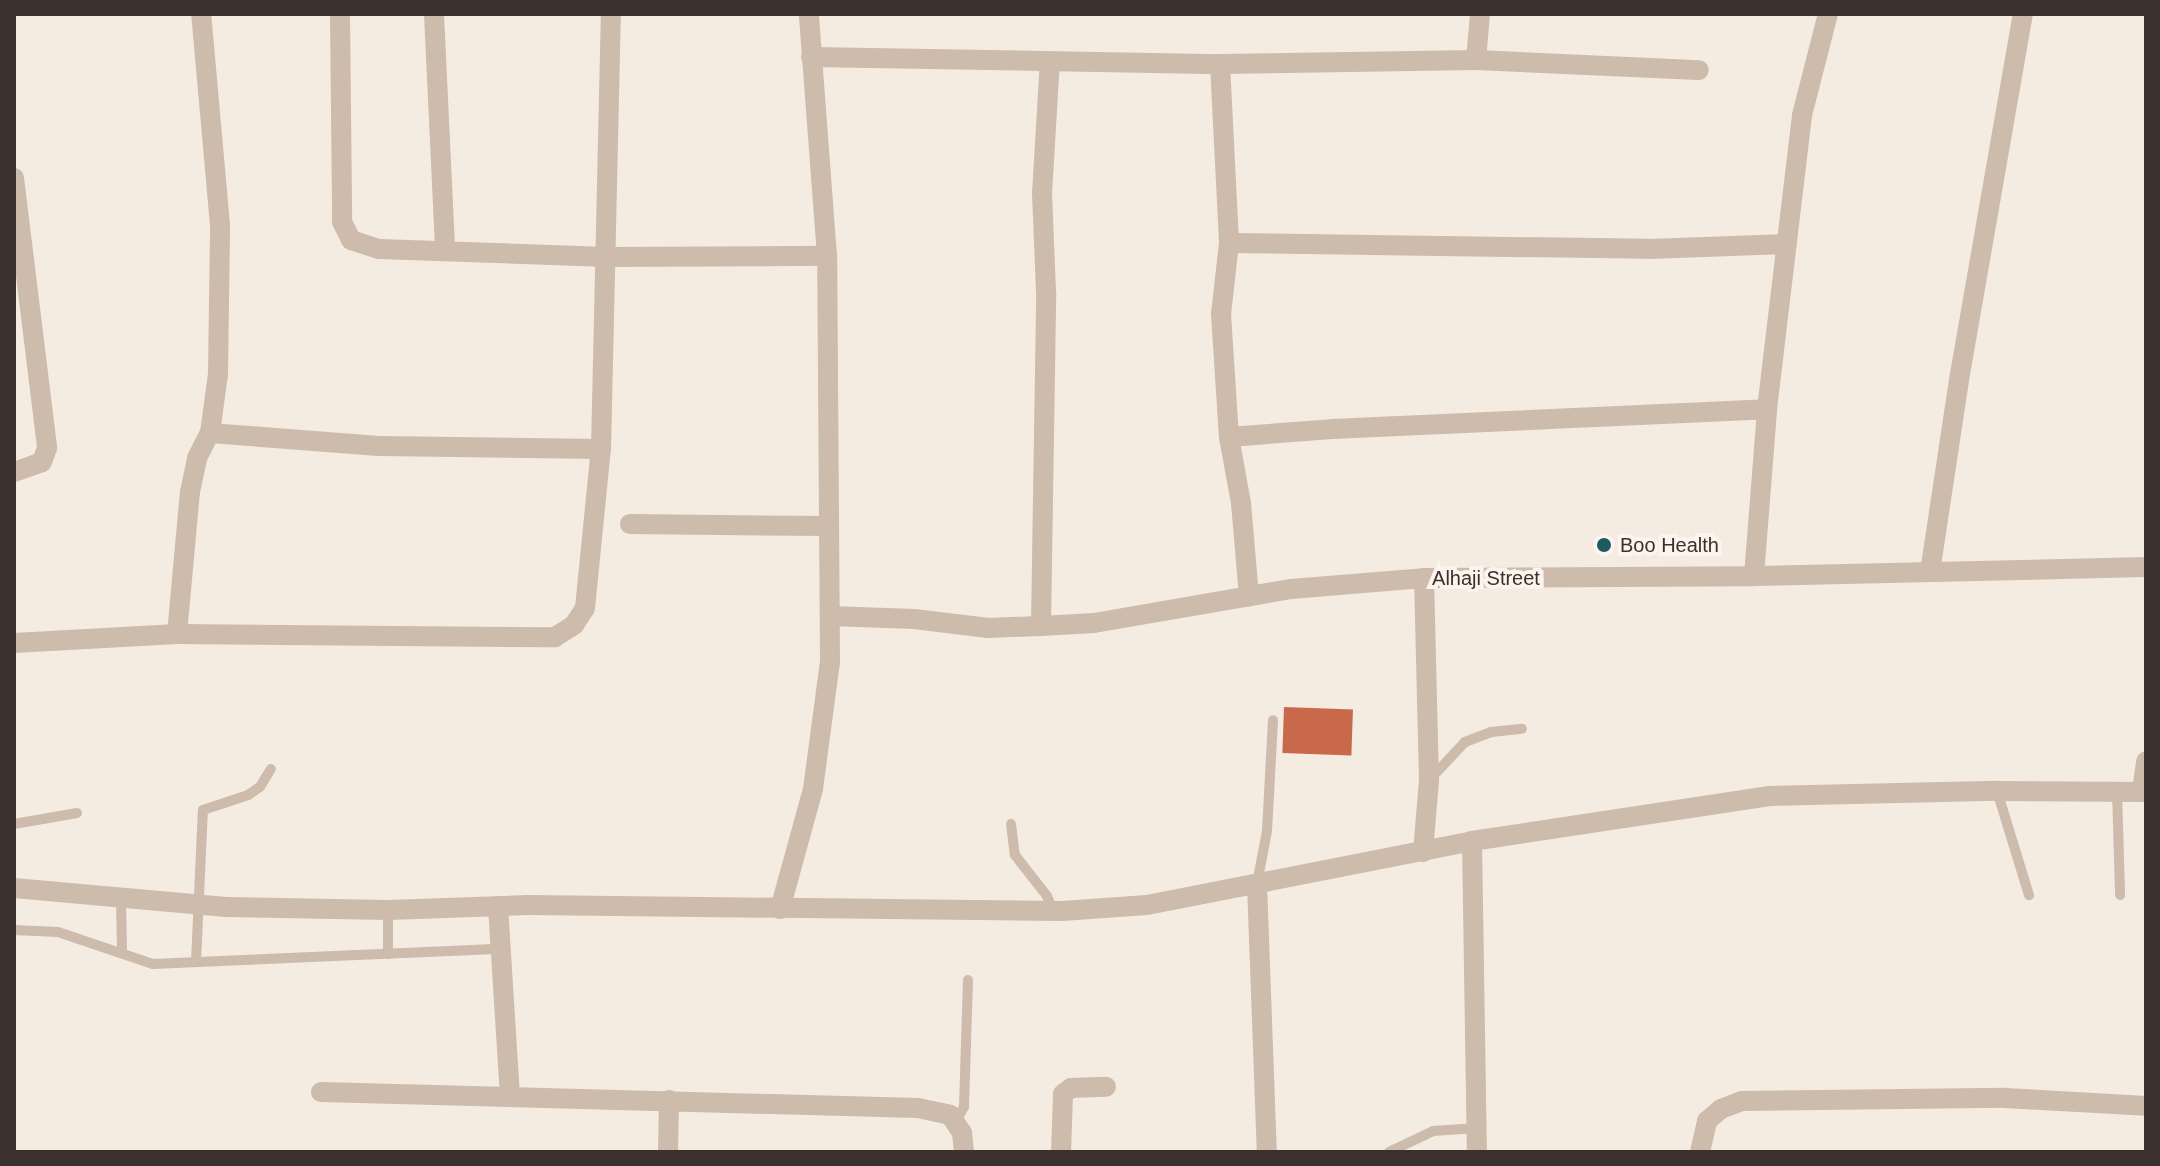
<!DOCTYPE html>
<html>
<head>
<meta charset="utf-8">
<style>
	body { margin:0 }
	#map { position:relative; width:2160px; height:1166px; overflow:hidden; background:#f4ebe1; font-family:Helvetica,sans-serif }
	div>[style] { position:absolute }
	.building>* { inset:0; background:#c8694b; transform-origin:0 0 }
	.service>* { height:10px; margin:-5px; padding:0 5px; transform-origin:5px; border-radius:5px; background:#cdbbac }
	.minor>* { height:20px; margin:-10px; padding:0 10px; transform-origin:10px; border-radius:10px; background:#cdbbac }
	.dots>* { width:22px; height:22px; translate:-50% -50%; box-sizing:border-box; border:4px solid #fbf5ee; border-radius:50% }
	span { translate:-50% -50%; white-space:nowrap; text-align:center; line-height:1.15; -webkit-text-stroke:8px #fbf5ee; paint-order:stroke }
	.poi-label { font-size:20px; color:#3b302b }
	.left { translate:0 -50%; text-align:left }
	.street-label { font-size:20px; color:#3b302b }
	.frame { position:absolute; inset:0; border:16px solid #3b302b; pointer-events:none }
</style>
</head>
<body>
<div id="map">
	<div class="building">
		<div style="left:1284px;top:707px;width:69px;height:46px;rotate:2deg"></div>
	</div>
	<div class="service">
		<div style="left:1433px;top:776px;width:47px;rotate:-46.7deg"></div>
		<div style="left:1465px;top:742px;width:28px;rotate:-21deg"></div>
		<div style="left:1491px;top:732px;width:31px;rotate:-6deg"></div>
		<div style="left:1997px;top:791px;width:109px;rotate:72.9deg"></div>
		<div style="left:2117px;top:791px;width:104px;rotate:88.3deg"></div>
		<div style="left:14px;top:824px;width:64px;rotate:-9.9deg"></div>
		<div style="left:1011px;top:824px;width:31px;rotate:83deg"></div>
		<div style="left:1015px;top:855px;width:52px;rotate:52deg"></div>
		<div style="left:1047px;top:896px;width:16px;rotate:68deg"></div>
		<div style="left:1257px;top:884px;width:54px;rotate:-79.3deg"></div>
		<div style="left:1267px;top:831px;width:111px;rotate:-86.9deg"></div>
		<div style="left:121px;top:899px;width:54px;rotate:88.9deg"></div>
		<div style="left:14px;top:930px;width:44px;rotate:2.6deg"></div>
		<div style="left:58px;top:932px;width:100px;rotate:18.6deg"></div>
		<div style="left:153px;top:964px;width:348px;rotate:-2.5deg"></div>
		<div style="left:388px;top:954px;width:44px;rotate:-90deg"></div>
		<div style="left:196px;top:962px;width:152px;rotate:-87.4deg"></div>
		<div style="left:203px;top:810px;width:47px;rotate:-18.4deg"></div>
		<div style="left:248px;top:795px;width:14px;rotate:-34deg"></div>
		<div style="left:260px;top:787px;width:21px;rotate:-59deg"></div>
		<div style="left:955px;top:1123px;width:18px;rotate:-61deg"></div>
		<div style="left:964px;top:1107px;width:127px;rotate:-88.2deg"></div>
		<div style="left:1389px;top:1152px;width:49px;rotate:-25.5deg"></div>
		<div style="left:1433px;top:1131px;width:44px;rotate:-3.9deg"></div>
	</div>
	<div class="minor">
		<div style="left:340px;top:14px;width:208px;rotate:89.4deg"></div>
		<div style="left:342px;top:222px;width:20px;rotate:63deg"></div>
		<div style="left:351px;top:240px;width:29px;rotate:18deg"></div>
		<div style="left:379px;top:249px;width:229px;rotate:2deg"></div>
		<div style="left:608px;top:257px;width:219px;rotate:-0.3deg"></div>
		<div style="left:434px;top:14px;width:237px;rotate:87.3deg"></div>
		<div style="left:811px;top:57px;width:409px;rotate:1deg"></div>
		<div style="left:1220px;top:64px;width:256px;rotate:-0.9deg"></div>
		<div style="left:1476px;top:60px;width:223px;rotate:2.6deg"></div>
		<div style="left:1476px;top:60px;width:46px;rotate:-85deg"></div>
		<div style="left:1220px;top:64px;width:179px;rotate:87.1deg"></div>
		<div style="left:1229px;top:243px;width:71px;rotate:96.4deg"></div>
		<div style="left:1221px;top:314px;width:123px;rotate:86.3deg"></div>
		<div style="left:1229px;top:437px;width:67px;rotate:79.7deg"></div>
		<div style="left:1241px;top:503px;width:94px;rotate:85.1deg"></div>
		<div style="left:14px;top:178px;width:272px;rotate:83deg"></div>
		<div style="left:47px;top:448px;width:15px;rotate:110deg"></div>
		<div style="left:42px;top:462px;width:29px;rotate:160deg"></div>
		<div style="left:1229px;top:243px;width:420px;rotate:0.8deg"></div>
		<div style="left:1649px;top:249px;width:137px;rotate:-2.1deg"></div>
		<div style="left:210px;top:433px;width:169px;rotate:4.4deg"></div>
		<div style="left:379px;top:446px;width:222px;rotate:0.8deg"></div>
		<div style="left:1229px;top:437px;width:103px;rotate:-4.4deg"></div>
		<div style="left:1332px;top:429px;width:435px;rotate:-2.6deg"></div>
		<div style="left:630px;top:524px;width:199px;rotate:0.6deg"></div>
		<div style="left:1930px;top:572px;width:200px;rotate:-81.4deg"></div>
		<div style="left:1960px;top:374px;width:365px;rotate:-80.1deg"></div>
		<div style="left:1754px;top:576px;width:168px;rotate:-85.5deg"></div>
		<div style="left:1767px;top:409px;width:296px;rotate:-83.2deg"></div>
		<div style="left:1802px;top:115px;width:104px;rotate:-75.6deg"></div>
		<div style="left:830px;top:616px;width:84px;rotate:2deg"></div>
		<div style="left:914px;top:619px;width:75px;rotate:6.9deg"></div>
		<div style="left:988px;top:628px;width:53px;rotate:-2.2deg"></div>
		<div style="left:1041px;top:626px;width:53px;rotate:-3.2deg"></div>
		<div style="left:1094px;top:623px;width:200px;rotate:-9.8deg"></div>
		<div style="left:1291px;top:589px;width:133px;rotate:-4.7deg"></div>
		<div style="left:1424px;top:578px;width:330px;rotate:-0.3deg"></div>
		<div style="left:1754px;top:576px;width:392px;rotate:-1.3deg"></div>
		<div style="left:1041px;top:626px;width:334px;rotate:-89.1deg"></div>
		<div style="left:1046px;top:292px;width:98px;rotate:-92.3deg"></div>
		<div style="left:1042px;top:194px;width:133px;rotate:-86.6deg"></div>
		<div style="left:177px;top:634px;width:143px;rotate:-84.8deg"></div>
		<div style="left:190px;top:492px;width:35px;rotate:-78deg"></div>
		<div style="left:197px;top:458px;width:28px;rotate:-63deg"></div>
		<div style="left:210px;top:433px;width:60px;rotate:-82.3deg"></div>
		<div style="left:218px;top:374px;width:149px;rotate:-89.2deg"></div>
		<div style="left:220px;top:225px;width:212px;rotate:-95.1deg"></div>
		<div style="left:14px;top:643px;width:163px;rotate:-3.2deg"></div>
		<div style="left:177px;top:634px;width:378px;rotate:0.5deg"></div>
		<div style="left:555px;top:637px;width:22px;rotate:-32deg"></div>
		<div style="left:574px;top:625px;width:20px;rotate:-57deg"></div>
		<div style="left:585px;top:608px;width:160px;rotate:-84.3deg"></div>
		<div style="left:601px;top:449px;width:435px;rotate:-88.7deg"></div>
		<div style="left:2142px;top:791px;width:30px;rotate:-82deg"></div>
		<div style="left:1472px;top:841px;width:311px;rotate:89.1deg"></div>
		<div style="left:1423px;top:852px;width:71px;rotate:-85.2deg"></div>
		<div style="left:1429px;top:781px;width:203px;rotate:-91.4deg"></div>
		<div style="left:1257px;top:884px;width:268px;rotate:87.9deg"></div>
		<div style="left:14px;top:888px;width:213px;rotate:5.1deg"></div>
		<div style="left:226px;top:907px;width:162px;rotate:1.1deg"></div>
		<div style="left:388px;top:910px;width:140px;rotate:-2deg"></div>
		<div style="left:528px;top:905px;width:534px;rotate:0.64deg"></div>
		<div style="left:1062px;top:911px;width:85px;rotate:-4deg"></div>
		<div style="left:1147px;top:905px;width:331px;rotate:-11.1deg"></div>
		<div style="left:1472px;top:841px;width:301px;rotate:-8.6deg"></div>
		<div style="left:1770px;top:796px;width:227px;rotate:-1.3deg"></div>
		<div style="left:1997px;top:791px;width:149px;rotate:0.4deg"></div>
		<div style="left:498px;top:906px;width:191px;rotate:86.4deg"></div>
		<div style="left:780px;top:909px;width:124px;rotate:-74.6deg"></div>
		<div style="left:813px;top:789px;width:128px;rotate:-82.4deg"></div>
		<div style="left:830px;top:662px;width:406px;rotate:-90.4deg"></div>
		<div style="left:827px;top:256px;width:243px;rotate:-94.3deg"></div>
		<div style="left:321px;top:1092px;width:597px;rotate:1.54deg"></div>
		<div style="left:918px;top:1108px;width:33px;rotate:12deg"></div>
		<div style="left:950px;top:1115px;width:22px;rotate:56deg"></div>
		<div style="left:962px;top:1133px;width:19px;rotate:84deg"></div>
		<div style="left:668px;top:1152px;width:52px;rotate:-88.9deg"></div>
		<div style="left:1061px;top:1152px;width:58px;rotate:-88deg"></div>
		<div style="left:1063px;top:1094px;width:10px;rotate:-37deg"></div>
		<div style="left:1071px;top:1088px;width:35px;rotate:-2deg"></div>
		<div style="left:1700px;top:1152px;width:32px;rotate:-77deg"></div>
		<div style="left:1707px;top:1121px;width:18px;rotate:-41deg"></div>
		<div style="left:1721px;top:1109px;width:22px;rotate:-21deg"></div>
		<div style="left:1742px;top:1101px;width:263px;rotate:-0.7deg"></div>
		<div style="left:2005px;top:1098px;width:141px;rotate:3.2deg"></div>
	</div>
	<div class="dots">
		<div style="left:1604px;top:545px;background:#1f5a5e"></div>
	</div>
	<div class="poi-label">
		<span class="left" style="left:1620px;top:545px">Boo Health</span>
	</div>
	<div class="street-label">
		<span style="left:1486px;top:578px">Alhaji Street</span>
	</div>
	<div class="frame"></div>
</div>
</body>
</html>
